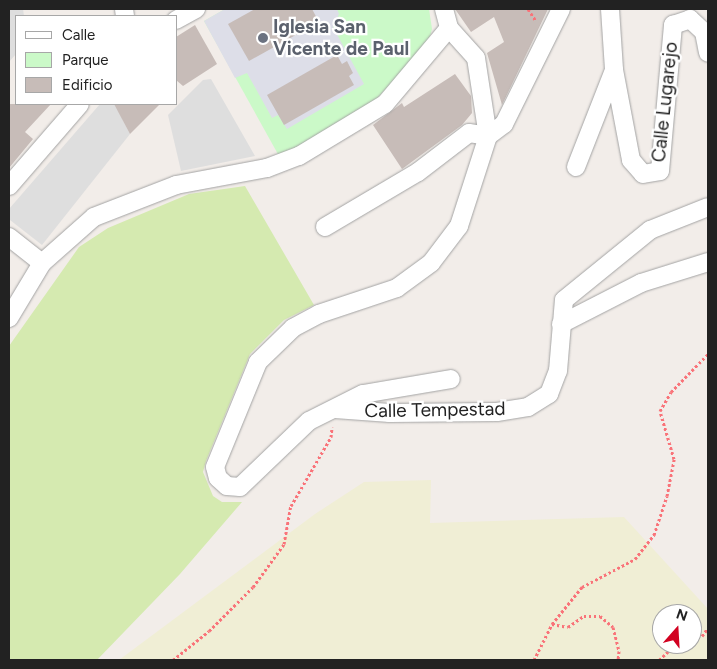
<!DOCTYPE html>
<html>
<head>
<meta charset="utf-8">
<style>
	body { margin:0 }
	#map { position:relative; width:717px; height:669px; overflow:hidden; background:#f2ede9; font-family:Figtree,sans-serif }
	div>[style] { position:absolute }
	.farmland>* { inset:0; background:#f0eed5 }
	.grass>* { inset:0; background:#d5eab0 }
	.park>* { inset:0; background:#cbf9c8 }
	.parking>* { inset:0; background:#dedede }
	.plaza>* { inset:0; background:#dddee8 }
	.building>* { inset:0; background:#c7bcb8 }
	.path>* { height:3px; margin-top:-1.5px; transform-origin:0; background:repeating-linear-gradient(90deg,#f97379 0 2.5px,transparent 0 5px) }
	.roads { filter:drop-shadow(0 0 1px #a3a3a3) drop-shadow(0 0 1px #a3a3a3) }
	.minor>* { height:18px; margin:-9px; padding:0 9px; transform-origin:9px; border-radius:9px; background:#fff }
	.dots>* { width:14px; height:14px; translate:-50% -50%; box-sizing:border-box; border:2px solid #fff; border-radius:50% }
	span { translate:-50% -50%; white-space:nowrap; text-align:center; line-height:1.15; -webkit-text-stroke:4.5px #fff; paint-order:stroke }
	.worship-label { font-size:19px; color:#5b616d; font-weight:700 }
	.left { translate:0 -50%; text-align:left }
	.street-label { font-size:19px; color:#222 }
	.frame { position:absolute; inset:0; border:10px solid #222; pointer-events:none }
	.legend { position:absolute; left:15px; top:15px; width:162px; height:90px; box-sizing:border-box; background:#fff; border:1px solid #a7a7a7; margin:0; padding:6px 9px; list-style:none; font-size:15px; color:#222 }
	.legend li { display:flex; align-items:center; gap:10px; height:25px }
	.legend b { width:25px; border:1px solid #a7a7a7 }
	.north { position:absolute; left:652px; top:604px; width:50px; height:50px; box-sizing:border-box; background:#fff; border:1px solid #a7a7a7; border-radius:50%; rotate:19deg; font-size:14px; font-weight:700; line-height:20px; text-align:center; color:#222 }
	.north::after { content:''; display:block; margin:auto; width:18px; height:22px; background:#d20221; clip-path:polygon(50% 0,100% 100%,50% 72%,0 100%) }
</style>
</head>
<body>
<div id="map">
	<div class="farmland">
		<div style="clip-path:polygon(evenodd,431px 480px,430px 523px,624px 517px,708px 609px,708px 660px,119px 660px,315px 514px,364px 482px,431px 480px,662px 614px,692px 614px,692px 644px,662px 644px,662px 614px)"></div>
	</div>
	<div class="grass">
		<div style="clip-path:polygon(245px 186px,314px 305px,284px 320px,250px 354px,206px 461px,203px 472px,213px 496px,222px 502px,242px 502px,180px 574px,97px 660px,9px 660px,9px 346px,79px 247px,108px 228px,189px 194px)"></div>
	</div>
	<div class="park">
		<div style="clip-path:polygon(225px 9px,429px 9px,432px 29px,428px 44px,368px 108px,285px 156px,279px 156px,204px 21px)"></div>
	</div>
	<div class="parking">
		<div style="clip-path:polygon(9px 9px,23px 9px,24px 16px,16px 16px,16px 54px,9px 62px)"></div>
		<div style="clip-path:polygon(211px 79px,255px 156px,181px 171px,168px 115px,203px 80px)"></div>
		<div style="clip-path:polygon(100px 104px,115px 104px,130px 134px,42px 245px,10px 220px,9px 209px)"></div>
	</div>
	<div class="plaza">
		<div style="clip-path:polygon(225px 9px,337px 9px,339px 14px,333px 27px,364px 84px,287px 129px,278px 115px,272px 118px,247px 73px,235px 78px,204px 21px)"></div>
	</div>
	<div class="building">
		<div style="clip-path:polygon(255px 9px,312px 9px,319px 22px,249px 61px,228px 24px)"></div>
		<div style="clip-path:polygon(455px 9px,548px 9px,502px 105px,487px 53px,504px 42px,494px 17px,471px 32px)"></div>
		<div style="clip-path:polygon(195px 25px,217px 64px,183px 86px,176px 80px,176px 37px)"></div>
		<div style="clip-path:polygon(337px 55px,342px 64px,347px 61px,353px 73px,349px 76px,354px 85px,284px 125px,267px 95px)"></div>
		<div style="clip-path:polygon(455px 74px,471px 96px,472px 113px,462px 125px,402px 169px,373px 125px,402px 103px,404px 107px)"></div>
		<div style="clip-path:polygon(9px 104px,51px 104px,25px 132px,33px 139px,9px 168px)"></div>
		<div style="clip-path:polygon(114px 104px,160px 104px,130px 134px)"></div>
	</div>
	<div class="path">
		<div style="left:528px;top:9px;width:14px;rotate:56deg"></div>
		<div style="left:552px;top:624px;width:16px;rotate:11deg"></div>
		<div style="left:568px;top:627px;width:19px;rotate:-35deg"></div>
		<div style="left:584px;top:616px;width:16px"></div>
		<div style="left:600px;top:616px;width:17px;rotate:40deg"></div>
		<div style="left:613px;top:627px;width:25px;rotate:76deg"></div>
		<div style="left:619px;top:651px;width:9px;rotate:96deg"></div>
		<div style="left:692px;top:639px;width:10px;rotate:-17deg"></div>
		<div style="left:702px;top:636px;width:10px;rotate:-53deg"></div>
		<div style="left:173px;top:660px;width:46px;rotate:-38.9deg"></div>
		<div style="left:209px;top:631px;width:62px;rotate:-45deg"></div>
		<div style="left:253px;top:587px;width:53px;rotate:-54.2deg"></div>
		<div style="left:284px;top:544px;width:39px;rotate:-80deg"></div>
		<div style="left:291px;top:506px;width:80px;rotate:-59.9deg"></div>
		<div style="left:331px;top:437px;width:10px;rotate:-84deg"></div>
		<div style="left:534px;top:660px;width:40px;rotate:-63.4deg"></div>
		<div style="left:552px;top:624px;width:48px;rotate:-51deg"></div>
		<div style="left:582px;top:587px;width:60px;rotate:-27.8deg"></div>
		<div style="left:635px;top:559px;width:31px;rotate:-52deg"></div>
		<div style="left:654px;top:535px;width:41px;rotate:-71.6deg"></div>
		<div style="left:667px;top:496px;width:38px;rotate:-79deg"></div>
		<div style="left:674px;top:459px;width:50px;rotate:-106.3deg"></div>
		<div style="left:660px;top:411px;width:22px;rotate:-60deg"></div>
		<div style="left:671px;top:392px;width:53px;rotate:-45.8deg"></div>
		<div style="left:659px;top:660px;width:23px;rotate:-43deg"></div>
	</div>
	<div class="roads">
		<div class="minor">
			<div style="left:124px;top:9px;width:7px;rotate:82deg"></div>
			<div style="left:444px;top:9px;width:20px;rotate:75deg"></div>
			<div style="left:449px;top:28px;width:40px;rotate:48deg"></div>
			<div style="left:476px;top:58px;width:79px;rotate:81.3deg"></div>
			<div style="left:488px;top:136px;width:95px;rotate:107.9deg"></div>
			<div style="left:459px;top:226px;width:46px;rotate:127.1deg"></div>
			<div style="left:431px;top:263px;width:42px;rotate:143.7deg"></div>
			<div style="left:397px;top:288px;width:82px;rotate:161.6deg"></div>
			<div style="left:319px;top:314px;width:30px;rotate:152deg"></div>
			<div style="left:293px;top:328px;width:49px;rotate:135.8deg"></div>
			<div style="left:258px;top:362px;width:113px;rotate:112.3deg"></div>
			<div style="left:215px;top:467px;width:11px;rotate:75deg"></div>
			<div style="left:218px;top:478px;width:12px;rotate:42deg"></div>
			<div style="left:227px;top:486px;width:13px;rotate:4deg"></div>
			<div style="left:240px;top:487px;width:95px;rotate:-43.7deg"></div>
			<div style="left:309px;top:421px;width:60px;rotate:-26.6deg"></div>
			<div style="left:363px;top:394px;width:89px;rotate:-9.7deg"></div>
			<div style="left:610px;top:9px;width:61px;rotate:86.2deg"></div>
			<div style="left:614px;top:70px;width:92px;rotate:79.3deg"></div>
			<div style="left:631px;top:160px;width:18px;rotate:49deg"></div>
			<div style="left:643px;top:174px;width:17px;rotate:-10deg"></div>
			<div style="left:660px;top:171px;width:147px;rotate:-84.9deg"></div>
			<div style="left:673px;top:25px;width:18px;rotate:-19deg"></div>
			<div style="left:690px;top:19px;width:19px;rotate:43deg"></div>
			<div style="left:704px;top:32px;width:21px;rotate:79deg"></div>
			<div style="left:176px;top:20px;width:23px;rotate:-29deg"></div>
			<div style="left:488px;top:136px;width:20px;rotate:-37deg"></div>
			<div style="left:504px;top:124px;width:128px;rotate:-63.6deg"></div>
			<div style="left:576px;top:167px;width:104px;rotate:-68.6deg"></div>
			<div style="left:9px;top:186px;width:108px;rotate:-49.1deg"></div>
			<div style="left:325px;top:227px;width:108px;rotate:-30.6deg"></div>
			<div style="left:418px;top:172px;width:64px;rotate:-37.4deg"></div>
			<div style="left:469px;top:133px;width:19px;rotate:9deg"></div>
			<div style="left:9px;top:237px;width:42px;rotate:38.2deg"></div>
			<div style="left:9px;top:318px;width:64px;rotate:-59deg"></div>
			<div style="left:42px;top:263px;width:69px;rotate:-41.5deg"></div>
			<div style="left:94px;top:217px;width:88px;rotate:-21.3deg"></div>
			<div style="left:176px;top:185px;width:93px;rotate:-10.6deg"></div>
			<div style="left:267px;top:168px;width:34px;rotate:-21deg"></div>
			<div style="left:299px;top:156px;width:100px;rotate:-31.2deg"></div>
			<div style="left:385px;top:104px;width:99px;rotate:-49.9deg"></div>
			<div style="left:561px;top:324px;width:90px;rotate:-27.1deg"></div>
			<div style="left:641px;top:283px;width:70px;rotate:-17.4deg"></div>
			<div style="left:335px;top:409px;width:55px;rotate:4.2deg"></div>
			<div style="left:390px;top:413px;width:107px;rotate:-0.5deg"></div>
			<div style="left:497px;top:412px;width:31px;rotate:-9deg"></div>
			<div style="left:528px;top:407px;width:25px;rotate:-32deg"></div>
			<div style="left:549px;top:394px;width:25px;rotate:-69deg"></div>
			<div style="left:558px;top:371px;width:71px;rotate:-85.2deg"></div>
			<div style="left:564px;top:300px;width:111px;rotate:-39.1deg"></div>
			<div style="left:650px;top:230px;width:62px;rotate:-21.6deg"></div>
		</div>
	</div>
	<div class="dots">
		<div style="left:263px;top:38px;background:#6b7280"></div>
	</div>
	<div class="worship-label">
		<span class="left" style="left:273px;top:38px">Iglesia San<br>Vicente de Paul</span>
	</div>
	<div class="street-label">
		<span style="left:665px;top:102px;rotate:-84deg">Calle Lugarejo</span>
		<span style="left:435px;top:410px;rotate:-1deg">Calle Tempestad</span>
	</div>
	<div class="frame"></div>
	<ul class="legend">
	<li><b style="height:6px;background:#fff"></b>Calle</li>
	<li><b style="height:14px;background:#cbf9c8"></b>Parque</li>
	<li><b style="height:14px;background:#c7bcb8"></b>Edificio</li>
	</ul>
	<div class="north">N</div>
</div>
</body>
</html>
